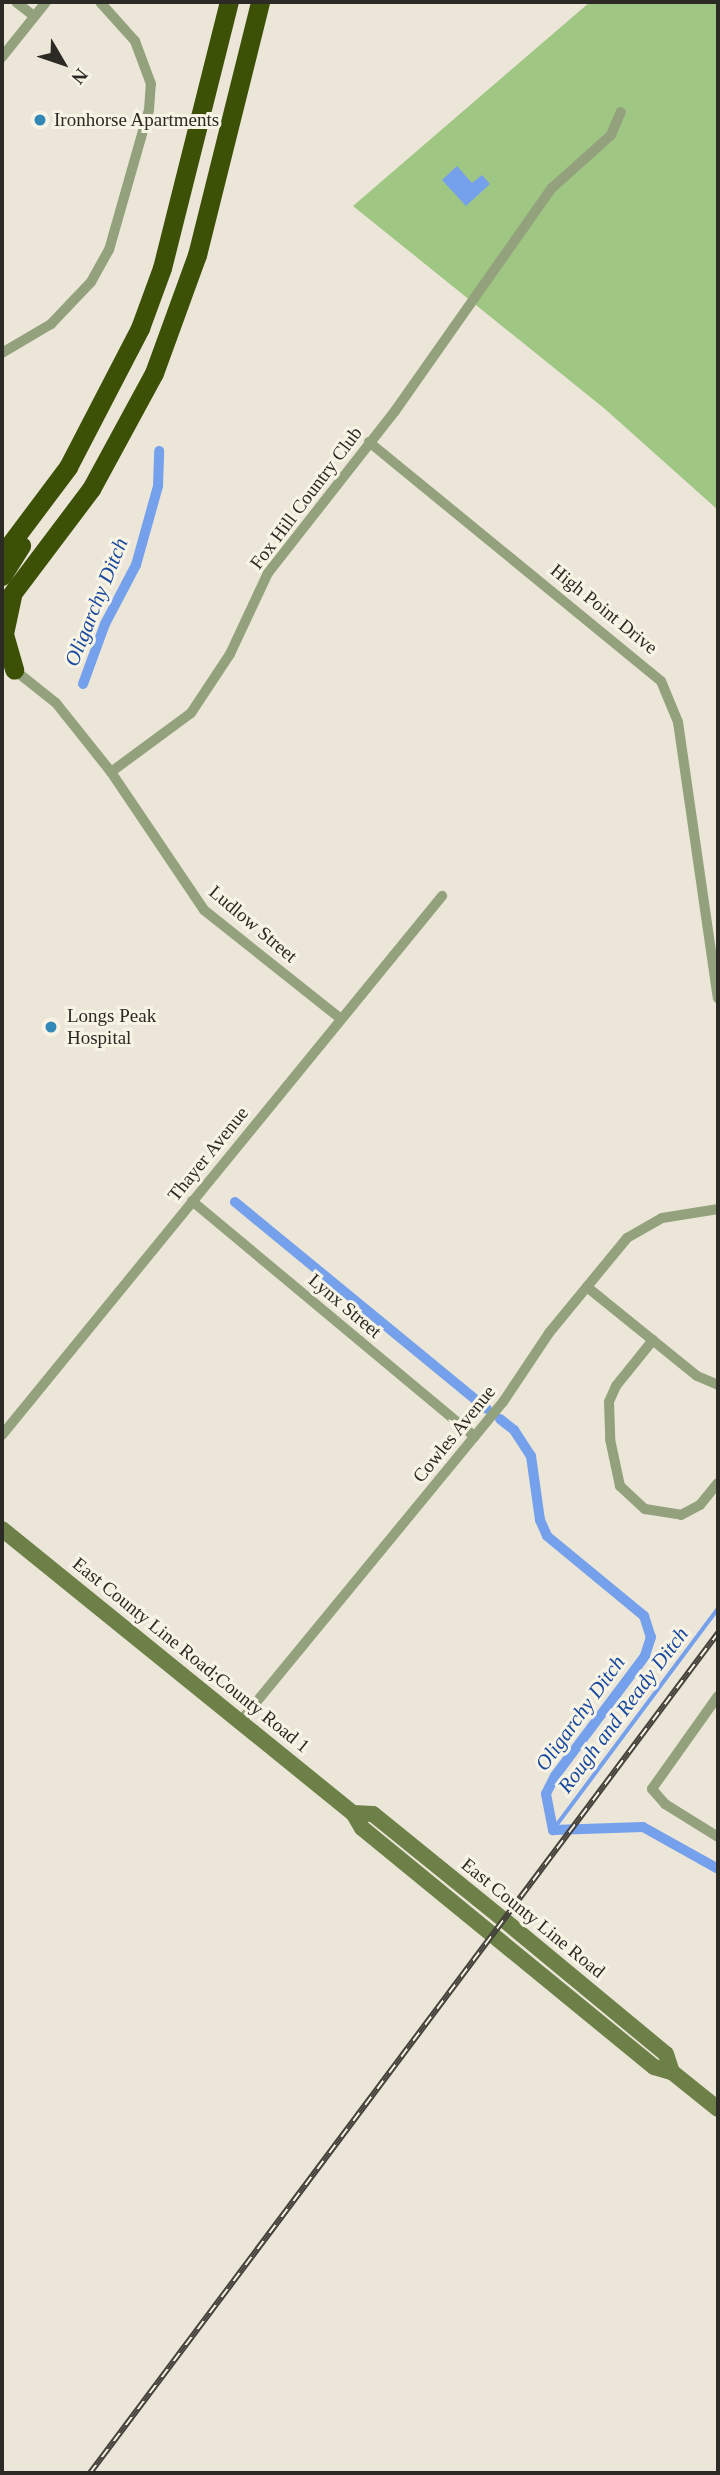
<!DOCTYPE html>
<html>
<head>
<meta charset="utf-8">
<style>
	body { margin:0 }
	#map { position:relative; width:720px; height:2475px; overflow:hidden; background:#ebe6d8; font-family:Georgia,serif }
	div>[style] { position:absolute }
	.green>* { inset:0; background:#a0c684 }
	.water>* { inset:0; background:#75a0ec }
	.stream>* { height:3.5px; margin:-1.75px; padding:0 1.75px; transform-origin:1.75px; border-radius:1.75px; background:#75a0ec }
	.canal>* { height:10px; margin:-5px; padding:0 5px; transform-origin:5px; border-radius:5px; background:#75a0ec }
	.street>* { height:10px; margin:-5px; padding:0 5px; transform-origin:5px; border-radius:5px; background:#93a27d }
	.secondary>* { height:16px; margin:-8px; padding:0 8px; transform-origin:8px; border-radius:8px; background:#6c8048 }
	.highway>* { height:19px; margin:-9.5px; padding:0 9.5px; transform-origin:9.5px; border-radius:9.5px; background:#3c5006 }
	.rail>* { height:6px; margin-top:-3px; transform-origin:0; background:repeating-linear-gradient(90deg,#f8f4e5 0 10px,#45423c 0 20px); box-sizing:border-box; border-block:2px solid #45423c }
	.dots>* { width:19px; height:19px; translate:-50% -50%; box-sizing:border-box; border:4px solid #f8f4e5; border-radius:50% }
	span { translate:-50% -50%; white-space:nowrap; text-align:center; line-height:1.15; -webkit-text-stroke:6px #f8f4e5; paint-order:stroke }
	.poi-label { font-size:19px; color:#2c2a25 }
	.left { translate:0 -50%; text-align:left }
	.street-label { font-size:19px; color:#2c2a25 }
	.water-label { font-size:21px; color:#19489f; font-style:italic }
	.frame { position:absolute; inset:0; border:4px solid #2c2a25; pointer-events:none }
	.north { position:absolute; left:28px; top:28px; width:70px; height:70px; -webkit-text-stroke:5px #f8f4e5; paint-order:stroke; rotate:129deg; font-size:19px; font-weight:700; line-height:28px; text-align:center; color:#2c2a25 }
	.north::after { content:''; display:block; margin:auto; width:24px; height:32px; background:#2c2a25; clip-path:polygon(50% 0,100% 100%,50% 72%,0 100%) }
</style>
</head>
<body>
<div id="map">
	<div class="green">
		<div style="clip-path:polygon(590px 2px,718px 2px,718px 510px,605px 409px,353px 206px)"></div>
	</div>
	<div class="water">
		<div style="clip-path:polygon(457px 166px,472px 183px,482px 175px,490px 184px,466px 206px,442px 180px)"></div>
	</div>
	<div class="stream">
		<div style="left:553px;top:1830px;width:276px;rotate:-53.3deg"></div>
	</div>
	<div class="canal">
		<div style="left:83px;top:684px;width:64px;rotate:-69.9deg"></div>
		<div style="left:105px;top:624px;width:67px;rotate:-62.3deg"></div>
		<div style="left:136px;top:565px;width:82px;rotate:-74.4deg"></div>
		<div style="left:158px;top:486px;width:35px;rotate:-88deg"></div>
		<div style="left:235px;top:1202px;width:326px;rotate:39.4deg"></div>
		<div style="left:500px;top:1419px;width:18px;rotate:38deg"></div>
		<div style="left:514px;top:1430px;width:31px;rotate:57deg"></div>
		<div style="left:531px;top:1456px;width:65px;rotate:82deg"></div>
		<div style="left:540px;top:1520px;width:17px;rotate:66deg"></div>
		<div style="left:547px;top:1536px;width:126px;rotate:39.5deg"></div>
		<div style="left:644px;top:1616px;width:22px;rotate:72deg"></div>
		<div style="left:651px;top:1637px;width:20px;rotate:108deg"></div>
		<div style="left:645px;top:1656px;width:150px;rotate:126.9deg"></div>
		<div style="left:555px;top:1776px;width:20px;rotate:117deg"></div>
		<div style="left:546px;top:1794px;width:37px;rotate:79deg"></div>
		<div style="left:553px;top:1830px;width:90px;rotate:-1.9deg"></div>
		<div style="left:643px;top:1827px;width:86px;rotate:29.2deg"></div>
	</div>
	<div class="street">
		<div style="left:16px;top:2px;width:23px;rotate:38deg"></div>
		<div style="left:2px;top:57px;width:70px;rotate:-51.3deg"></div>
		<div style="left:2px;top:353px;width:57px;rotate:-30.6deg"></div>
		<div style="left:51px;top:324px;width:58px;rotate:-46.4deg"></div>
		<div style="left:91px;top:282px;width:37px;rotate:-61deg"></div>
		<div style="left:109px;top:250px;width:146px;rotate:-74.1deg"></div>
		<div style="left:149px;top:110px;width:26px;rotate:-86deg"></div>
		<div style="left:151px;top:84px;width:46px;rotate:-110.4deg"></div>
		<div style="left:135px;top:41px;width:52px;rotate:-131.9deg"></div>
		<div style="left:369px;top:442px;width:377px;rotate:39.3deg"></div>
		<div style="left:661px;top:681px;width:44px;rotate:67.5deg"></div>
		<div style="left:678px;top:722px;width:279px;rotate:81.8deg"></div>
		<div style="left:12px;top:668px;width:56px;rotate:38.5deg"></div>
		<div style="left:56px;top:703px;width:88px;rotate:51.4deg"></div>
		<div style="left:111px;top:772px;width:166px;rotate:56deg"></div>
		<div style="left:204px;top:910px;width:175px;rotate:38.5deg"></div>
		<div style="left:111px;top:772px;width:99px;rotate:-36.4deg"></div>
		<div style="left:191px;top:713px;width:71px;rotate:-56.5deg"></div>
		<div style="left:230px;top:654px;width:89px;rotate:-64.9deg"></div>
		<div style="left:268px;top:573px;width:206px;rotate:-51.9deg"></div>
		<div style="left:395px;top:411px;width:273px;rotate:-54.9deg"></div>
		<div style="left:552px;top:188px;width:79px;rotate:-41.9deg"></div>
		<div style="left:611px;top:135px;width:25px;rotate:-67deg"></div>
		<div style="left:192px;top:1201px;width:368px;rotate:39.8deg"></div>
		<div style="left:587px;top:1287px;width:141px;rotate:39deg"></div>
		<div style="left:697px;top:1376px;width:23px;rotate:23deg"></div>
		<div style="left:653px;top:1340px;width:59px;rotate:128.8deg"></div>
		<div style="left:616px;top:1386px;width:17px;rotate:114deg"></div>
		<div style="left:609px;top:1402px;width:37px;rotate:88deg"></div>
		<div style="left:610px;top:1439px;width:48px;rotate:78deg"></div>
		<div style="left:620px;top:1486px;width:34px;rotate:43deg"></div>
		<div style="left:645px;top:1509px;width:36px;rotate:9deg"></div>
		<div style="left:681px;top:1515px;width:21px;rotate:-28deg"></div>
		<div style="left:700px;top:1505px;width:28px;rotate:-51deg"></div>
		<div style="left:2px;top:1435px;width:696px;rotate:-50.77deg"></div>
		<div style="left:718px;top:1696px;width:114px;rotate:125.4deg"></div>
		<div style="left:652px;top:1789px;width:20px;rotate:49deg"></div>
		<div style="left:665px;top:1804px;width:62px;rotate:31.9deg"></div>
		<div style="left:240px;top:1722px;width:414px;rotate:-50.6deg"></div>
		<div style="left:503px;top:1402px;width:83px;rotate:-56.3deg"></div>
		<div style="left:549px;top:1333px;width:123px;rotate:-50.6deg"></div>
		<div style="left:627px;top:1238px;width:40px;rotate:-29.7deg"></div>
		<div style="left:662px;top:1218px;width:57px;rotate:-9.1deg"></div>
	</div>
	<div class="secondary">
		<div style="left:2px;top:1529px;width:452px;rotate:39deg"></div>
		<div style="left:353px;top:1813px;width:17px;rotate:59deg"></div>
		<div style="left:362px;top:1828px;width:377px;rotate:39.3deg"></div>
		<div style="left:654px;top:2067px;width:19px;rotate:16deg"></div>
		<div style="left:672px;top:2072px;width:59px;rotate:38.8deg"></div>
		<div style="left:353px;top:1813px;width:20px;rotate:3deg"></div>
		<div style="left:373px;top:1814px;width:169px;rotate:39deg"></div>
		<div style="left:504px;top:1920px;width:210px;rotate:39.6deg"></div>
		<div style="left:666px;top:2054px;width:19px;rotate:72deg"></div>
	</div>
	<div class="highway">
		<div style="left:2px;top:555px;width:110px;rotate:-53.1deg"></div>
		<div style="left:68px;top:467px;width:157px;rotate:-62.6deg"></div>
		<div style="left:140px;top:328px;width:64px;rotate:-69.9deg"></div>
		<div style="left:162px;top:268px;width:274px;rotate:-75.9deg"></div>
		<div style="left:2px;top:576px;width:36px;rotate:-58deg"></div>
		<div style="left:12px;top:596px;width:39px;rotate:102deg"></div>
		<div style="left:4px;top:634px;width:37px;rotate:74deg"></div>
		<div style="left:2px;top:607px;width:148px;rotate:-53deg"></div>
		<div style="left:91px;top:489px;width:132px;rotate:-61.5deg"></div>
		<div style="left:154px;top:373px;width:126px;rotate:-70deg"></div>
		<div style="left:197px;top:255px;width:261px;rotate:-76deg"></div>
	</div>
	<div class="rail">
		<div style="left:90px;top:2473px;width:1049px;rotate:-53.22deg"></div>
	</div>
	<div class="dots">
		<div style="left:40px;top:120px;background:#3288b7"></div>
		<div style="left:51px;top:1027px;background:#3288b7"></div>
	</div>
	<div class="poi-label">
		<span class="left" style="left:54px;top:120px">Ironhorse Apartments</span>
		<span class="left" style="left:67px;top:1027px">Longs Peak<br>Hospital</span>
	</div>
	<div class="street-label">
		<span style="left:306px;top:498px;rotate:-53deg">Fox Hill Country Club</span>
		<span style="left:604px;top:609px;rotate:39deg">High Point Drive</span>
		<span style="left:253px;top:924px;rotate:40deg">Ludlow Street</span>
		<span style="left:208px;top:1154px;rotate:-51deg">Thayer Avenue</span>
		<span style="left:345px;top:1306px;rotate:40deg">Lynx Street</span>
		<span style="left:454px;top:1434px;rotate:-51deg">Cowles Avenue</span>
		<span style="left:191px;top:1655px;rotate:39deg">East County Line Road;County Road 1</span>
		<span style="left:533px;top:1918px;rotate:39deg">East County Line Road</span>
	</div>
	<div class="water-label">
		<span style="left:96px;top:602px;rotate:-68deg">Oligarchy Ditch</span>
		<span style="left:623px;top:1710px;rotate:-53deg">Rough and Ready Ditch</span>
		<span style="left:580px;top:1713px;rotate:-54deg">Oligarchy Ditch</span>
	</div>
	<div class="frame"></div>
	<div class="north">N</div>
</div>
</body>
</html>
